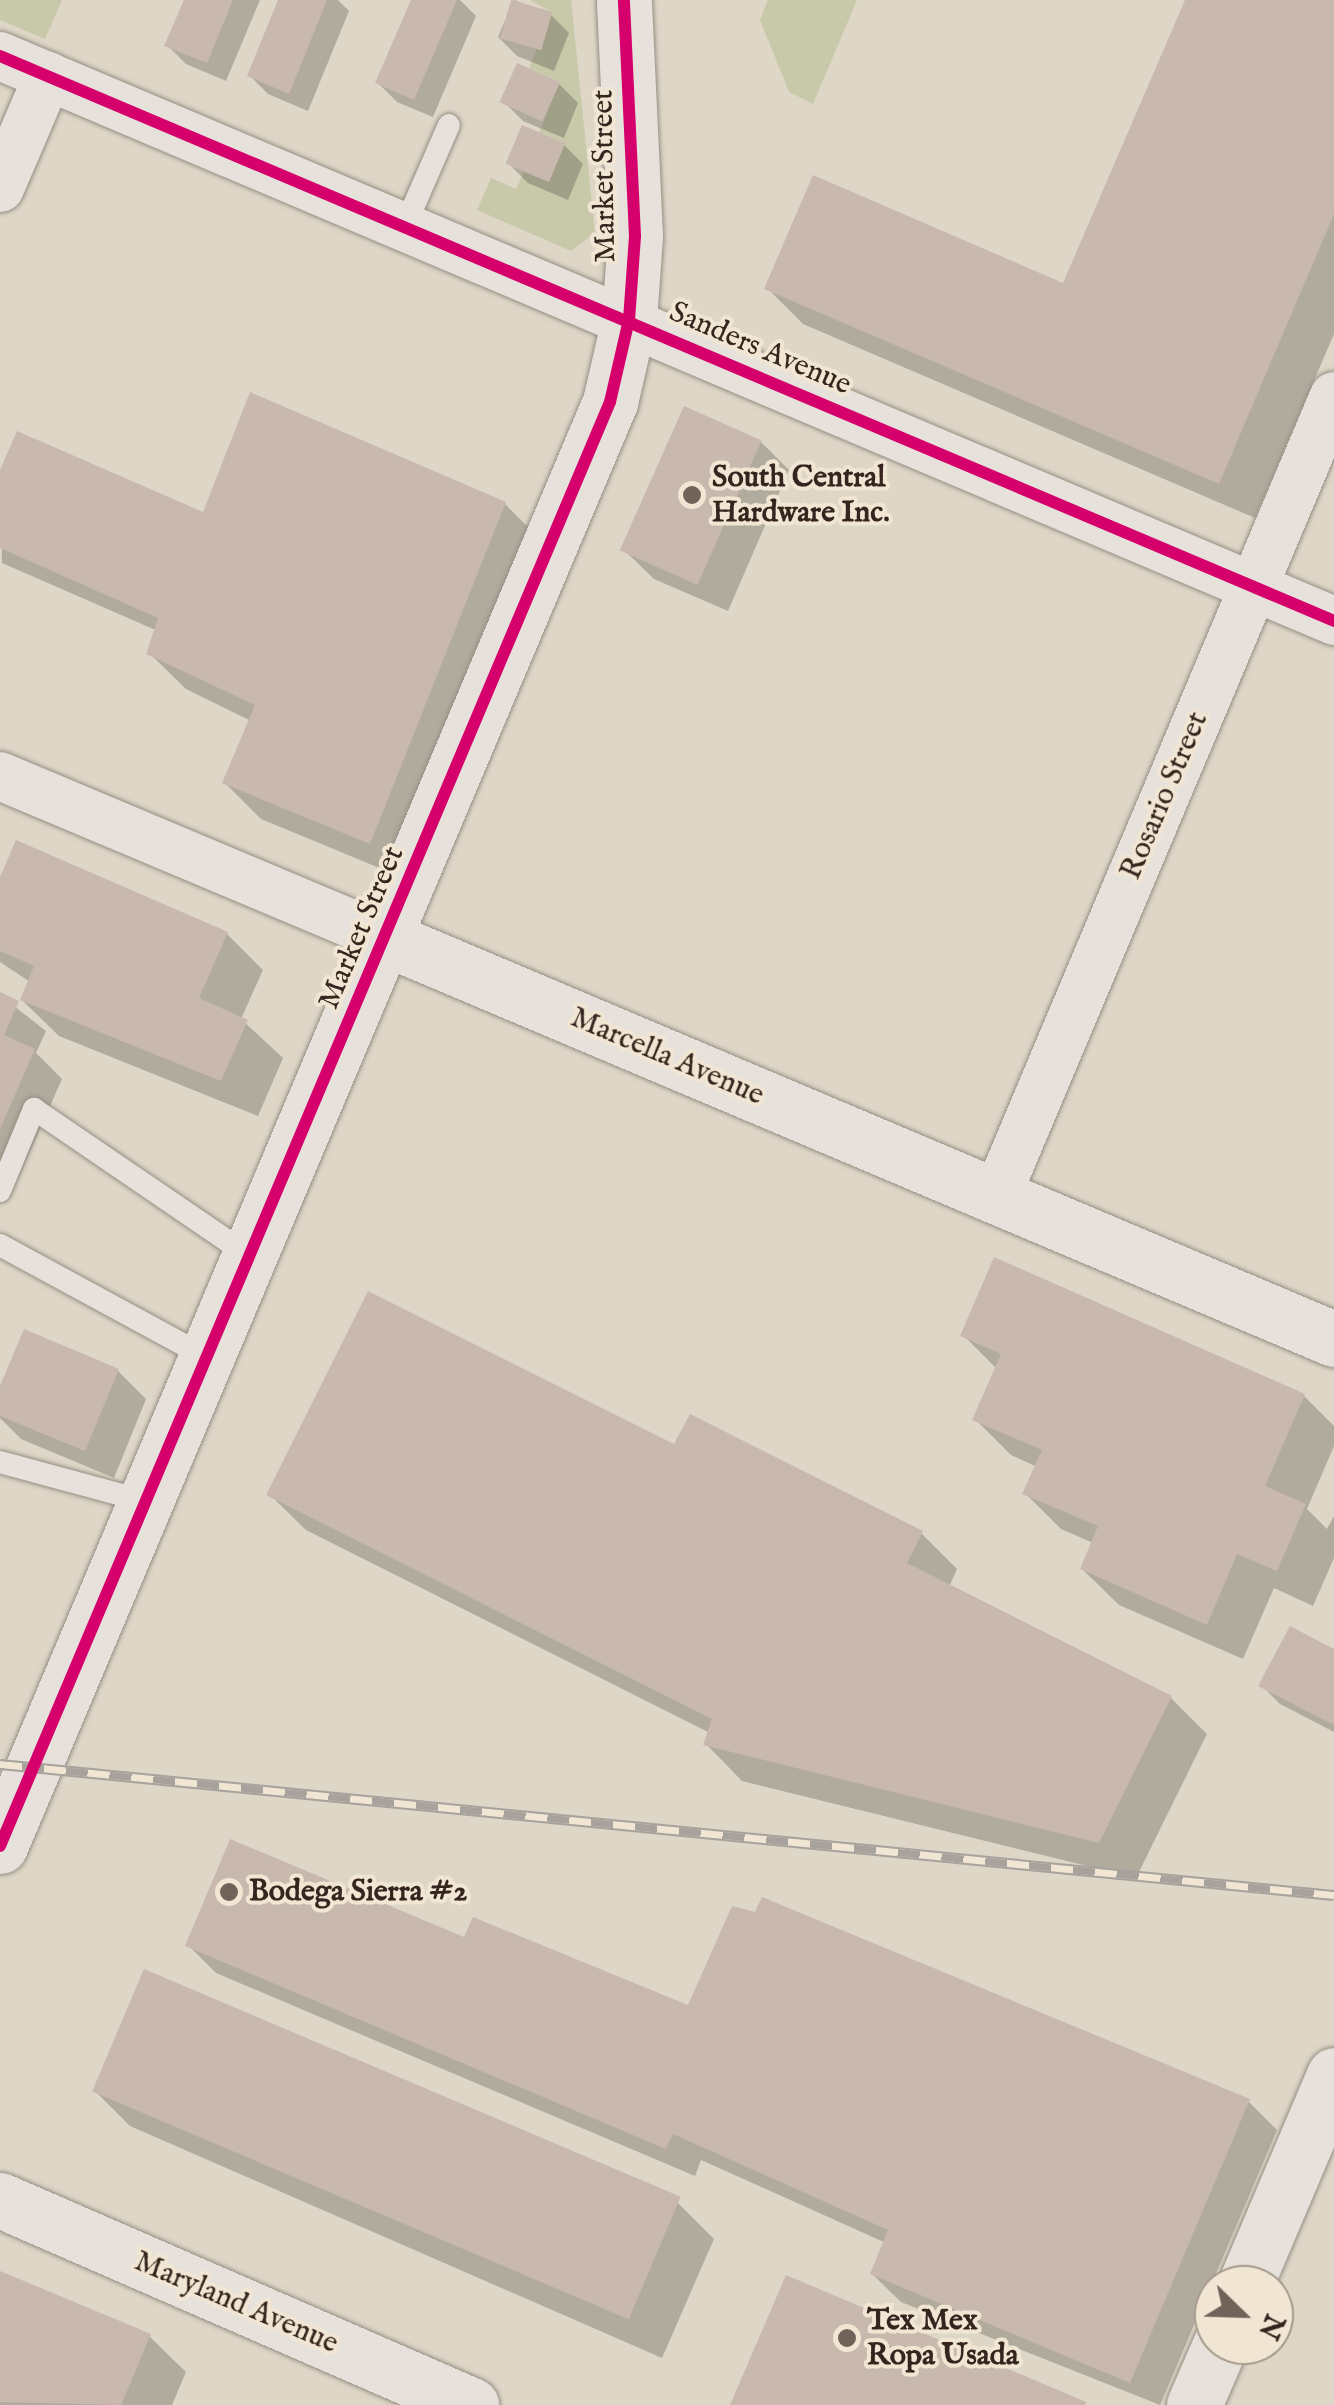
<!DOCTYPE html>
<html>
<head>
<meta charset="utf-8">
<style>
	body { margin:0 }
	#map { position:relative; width:1334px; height:2405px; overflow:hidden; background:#ded6c6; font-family:"IM FELL English",serif }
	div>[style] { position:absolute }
	.green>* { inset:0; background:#c7c9a9 }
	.shadow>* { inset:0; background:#0003 }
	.building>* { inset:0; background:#c8b8ae; transform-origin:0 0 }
	.roads { filter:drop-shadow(0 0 2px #958e84) drop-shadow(0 0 2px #958e84) }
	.service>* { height:22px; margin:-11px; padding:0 11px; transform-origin:11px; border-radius:11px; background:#e6e1da }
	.minor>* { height:48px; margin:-24px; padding:0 24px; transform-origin:24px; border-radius:24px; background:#e6e1da }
	.tertiary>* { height:55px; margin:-27.5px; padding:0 27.5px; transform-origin:27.5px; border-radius:27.5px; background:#e6e1da }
	.rail>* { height:11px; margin-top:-5.5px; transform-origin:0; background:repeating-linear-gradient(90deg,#f1e6d3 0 22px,#a7a29c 0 44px); box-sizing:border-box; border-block:2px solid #a7a29c }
	.cycleway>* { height:12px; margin:-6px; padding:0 6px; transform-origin:6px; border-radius:6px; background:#d6006c }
	.dots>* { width:28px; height:28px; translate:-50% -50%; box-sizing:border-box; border:5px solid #f1e6d3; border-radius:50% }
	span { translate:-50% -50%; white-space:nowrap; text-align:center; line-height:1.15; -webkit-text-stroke:8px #f1e6d3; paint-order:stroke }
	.street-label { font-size:30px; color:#35251e }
	.poi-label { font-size:30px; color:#35251e; font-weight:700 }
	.left { translate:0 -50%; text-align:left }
	.north { position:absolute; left:1194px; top:2265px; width:100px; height:100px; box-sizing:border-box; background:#f1e6d3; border:2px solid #a6998b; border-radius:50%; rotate:113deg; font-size:28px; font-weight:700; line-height:40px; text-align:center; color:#35251e }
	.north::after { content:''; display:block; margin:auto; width:35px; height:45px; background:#706359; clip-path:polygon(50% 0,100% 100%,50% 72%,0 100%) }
</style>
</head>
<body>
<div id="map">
	<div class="green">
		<div style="clip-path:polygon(0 0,62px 0,45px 39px,0 20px)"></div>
		<div style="clip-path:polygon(530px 0,571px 0,595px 233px,571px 251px,477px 210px,491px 178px,516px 189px,524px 172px,549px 182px,565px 143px,539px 132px,560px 82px,529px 68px,552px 12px)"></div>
		<div style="clip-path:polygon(768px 0,857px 0,813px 104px,789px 92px,760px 20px)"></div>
	</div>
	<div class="shadow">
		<div style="clip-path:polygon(186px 0,260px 0,226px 81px,186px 64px,167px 45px)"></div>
		<div style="clip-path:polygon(280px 0,338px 0,349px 11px,308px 111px,268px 94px,249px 75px)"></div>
		<div style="clip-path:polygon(413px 0,460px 0,476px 16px,433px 117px,397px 102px,378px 83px)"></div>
		<div style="clip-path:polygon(514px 0,550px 14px,569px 33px,554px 71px,517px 56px,498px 37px)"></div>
		<div style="clip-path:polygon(1187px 0,1334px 0,1334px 334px,1255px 518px,803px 324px,767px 288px,1065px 286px)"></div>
		<div style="clip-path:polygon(559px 84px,578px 103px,564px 138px,523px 121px,504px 102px)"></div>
		<div style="clip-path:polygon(564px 145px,583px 164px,568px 200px,528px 183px,509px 164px)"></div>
		<div style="clip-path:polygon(761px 442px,789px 470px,728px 611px,654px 579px,625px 551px)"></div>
		<div style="clip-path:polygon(0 477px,214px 520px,505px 504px,541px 540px,406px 879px,261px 819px,225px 783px,251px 721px,186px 689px,149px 653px,160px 632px,2px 563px)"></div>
		<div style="clip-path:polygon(0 884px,227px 934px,263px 970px,241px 1019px,283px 1058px,258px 1116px,59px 1036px,22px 1000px,30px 982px,0 962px)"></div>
		<div style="clip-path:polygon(0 995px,46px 1031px,36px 1053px,62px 1079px,10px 1197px,0 1193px)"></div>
		<div style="clip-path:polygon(963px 1335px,1304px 1396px,1334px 1426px,1334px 1446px,1307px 1509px,1327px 1529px,1334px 1516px,1334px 1558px,1313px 1606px,1274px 1588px,1243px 1659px,1119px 1605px,1082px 1569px,1093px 1543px,1061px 1529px,1025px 1493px,1037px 1467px,1011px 1455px,975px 1419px,997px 1369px)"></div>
		<div style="clip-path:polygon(118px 1371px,146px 1399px,114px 1478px,21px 1439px,0 1418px,0 1393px)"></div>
		<div style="clip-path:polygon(676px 1448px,921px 1533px,957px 1569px,949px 1587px,1171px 1698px,1207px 1734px,1136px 1878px,742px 1781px,706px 1744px,710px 1733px,306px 1530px,269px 1494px)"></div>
		<div style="clip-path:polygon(1334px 1652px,1334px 1732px,1280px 1704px,1261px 1685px)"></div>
		<div style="clip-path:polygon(757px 1915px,1248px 2101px,1277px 2130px,1160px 2405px,901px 2302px,872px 2274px,886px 2243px,701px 2160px,695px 2176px,216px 1973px,188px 1945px,466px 1941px,689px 2009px)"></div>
		<div style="clip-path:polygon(94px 2090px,678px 2203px,714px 2239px,662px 2358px,130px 2126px)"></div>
		<div style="clip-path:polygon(0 2274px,149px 2336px,186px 2372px,172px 2405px,0 2405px)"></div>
	</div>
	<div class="building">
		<div style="clip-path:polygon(184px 0,233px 0,207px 63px,164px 46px)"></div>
		<div style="clip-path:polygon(278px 0,327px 0,289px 94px,247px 76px)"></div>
		<div style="clip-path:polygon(411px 0,457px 0,414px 100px,375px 83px)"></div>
		<div style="left:511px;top:0;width:43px;height:40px;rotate:16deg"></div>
		<div style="clip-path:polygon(1185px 0,1334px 0,1334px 214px,1219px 484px,764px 289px,813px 175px,1063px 283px)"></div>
		<div style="left:517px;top:63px;width:47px;height:43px;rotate:24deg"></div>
		<div style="left:522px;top:125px;width:47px;height:42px;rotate:23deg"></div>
		<div style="clip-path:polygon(250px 392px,506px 502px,370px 844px,222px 783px,255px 705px,146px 654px,158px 618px,0 548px,0 470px,17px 431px,203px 512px)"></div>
		<div style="left:684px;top:406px;width:85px;height:158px;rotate:24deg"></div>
		<div style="clip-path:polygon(16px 840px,228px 932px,199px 998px,248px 1020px,221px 1081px,20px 1000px,34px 966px,0 951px,0 877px)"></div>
		<div style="clip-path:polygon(0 992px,19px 1001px,4px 1035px,35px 1049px,0 1129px)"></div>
		<div style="clip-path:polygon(994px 1257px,1305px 1394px,1265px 1486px,1306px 1504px,1277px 1571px,1237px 1554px,1207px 1625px,1080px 1569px,1098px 1526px,1022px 1494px,1042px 1450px,972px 1420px,1001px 1354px,960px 1336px)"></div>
		<div style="clip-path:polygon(368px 1291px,674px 1444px,690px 1414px,923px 1531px,907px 1563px,1172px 1696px,1099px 1843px,703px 1745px,712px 1719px,266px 1495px)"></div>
		<div style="clip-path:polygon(24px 1329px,119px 1369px,85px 1451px,0 1416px,0 1386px)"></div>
		<div style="clip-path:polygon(1290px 1626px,1334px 1649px,1334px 1725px,1258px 1686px)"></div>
		<div style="clip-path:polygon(230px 1839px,464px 1937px,473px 1917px,688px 2005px,732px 1906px,755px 1912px,762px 1897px,1250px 2099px,1130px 2383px,870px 2274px,888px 2230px,673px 2134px,666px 2149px,185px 1946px)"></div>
		<div style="left:144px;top:1969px;width:583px;height:133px;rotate:23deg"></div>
		<div style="clip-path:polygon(0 2271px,151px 2334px,121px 2405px,0 2402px)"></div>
		<div style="clip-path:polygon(786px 2275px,1086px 2402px,1085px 2405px,730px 2405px)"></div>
	</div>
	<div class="roads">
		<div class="service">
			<div style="left:405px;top:226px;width:110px;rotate:-66.5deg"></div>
			<div style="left:0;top:1191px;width:89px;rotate:-67.5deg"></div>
			<div style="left:34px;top:1109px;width:263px;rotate:34.3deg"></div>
			<div style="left:0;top:1245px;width:237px;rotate:28.5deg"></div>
			<div style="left:0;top:1462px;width:152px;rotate:15.2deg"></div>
		</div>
		<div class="minor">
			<div style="left:0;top:56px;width:1449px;rotate:22.95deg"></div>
			<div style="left:0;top:188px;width:122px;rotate:-66.8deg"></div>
			<div style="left:0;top:776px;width:418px;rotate:22.8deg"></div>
			<div style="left:997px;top:1195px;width:867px;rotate:-67.13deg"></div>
		</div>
		<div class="tertiary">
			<div style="left:385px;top:938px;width:1030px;rotate:22.91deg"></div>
			<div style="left:0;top:1846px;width:1568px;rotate:-67.1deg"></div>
			<div style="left:610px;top:402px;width:84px;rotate:-77deg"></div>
			<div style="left:629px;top:320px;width:84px;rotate:-85.9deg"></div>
			<div style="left:635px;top:236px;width:236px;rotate:-92.7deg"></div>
			<div style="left:0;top:2200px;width:514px;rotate:23.52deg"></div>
			<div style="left:1245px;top:2285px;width:228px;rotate:-67deg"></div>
			<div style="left:1194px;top:2405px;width:65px;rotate:-66.6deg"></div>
		</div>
	</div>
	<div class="rail">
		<div style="left:0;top:1764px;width:1340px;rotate:5.61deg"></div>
	</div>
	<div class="cycleway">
		<div style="left:0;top:56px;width:1449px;rotate:22.95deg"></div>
		<div style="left:0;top:1846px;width:1568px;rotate:-67.1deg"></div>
		<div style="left:610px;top:402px;width:84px;rotate:-77deg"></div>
		<div style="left:629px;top:320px;width:84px;rotate:-85.9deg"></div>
		<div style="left:635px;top:236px;width:236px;rotate:-92.7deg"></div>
	</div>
	<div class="dots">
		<div style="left:692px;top:495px;background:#706359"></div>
		<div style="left:229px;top:1892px;background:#706359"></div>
		<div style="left:847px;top:2338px;background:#706359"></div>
	</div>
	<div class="street-label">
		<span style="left:605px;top:176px;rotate:-91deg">Market Street</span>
		<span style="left:760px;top:349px;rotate:23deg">Sanders Avenue</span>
		<span style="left:1165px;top:796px;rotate:-67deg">Rosario Street</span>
		<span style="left:362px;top:928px;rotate:-67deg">Market Street</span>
		<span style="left:667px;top:1057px;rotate:23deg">Marcella Avenue</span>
		<span style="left:236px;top:2303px;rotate:23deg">Maryland Avenue</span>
	</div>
	<div class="poi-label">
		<span class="left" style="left:712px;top:495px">South Central<br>Hardware Inc.</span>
		<span class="left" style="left:249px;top:1892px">Bodega Sierra #2</span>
		<span class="left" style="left:867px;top:2338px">Tex Mex<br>Ropa Usada</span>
	</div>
	<div class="north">N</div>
</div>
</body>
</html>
